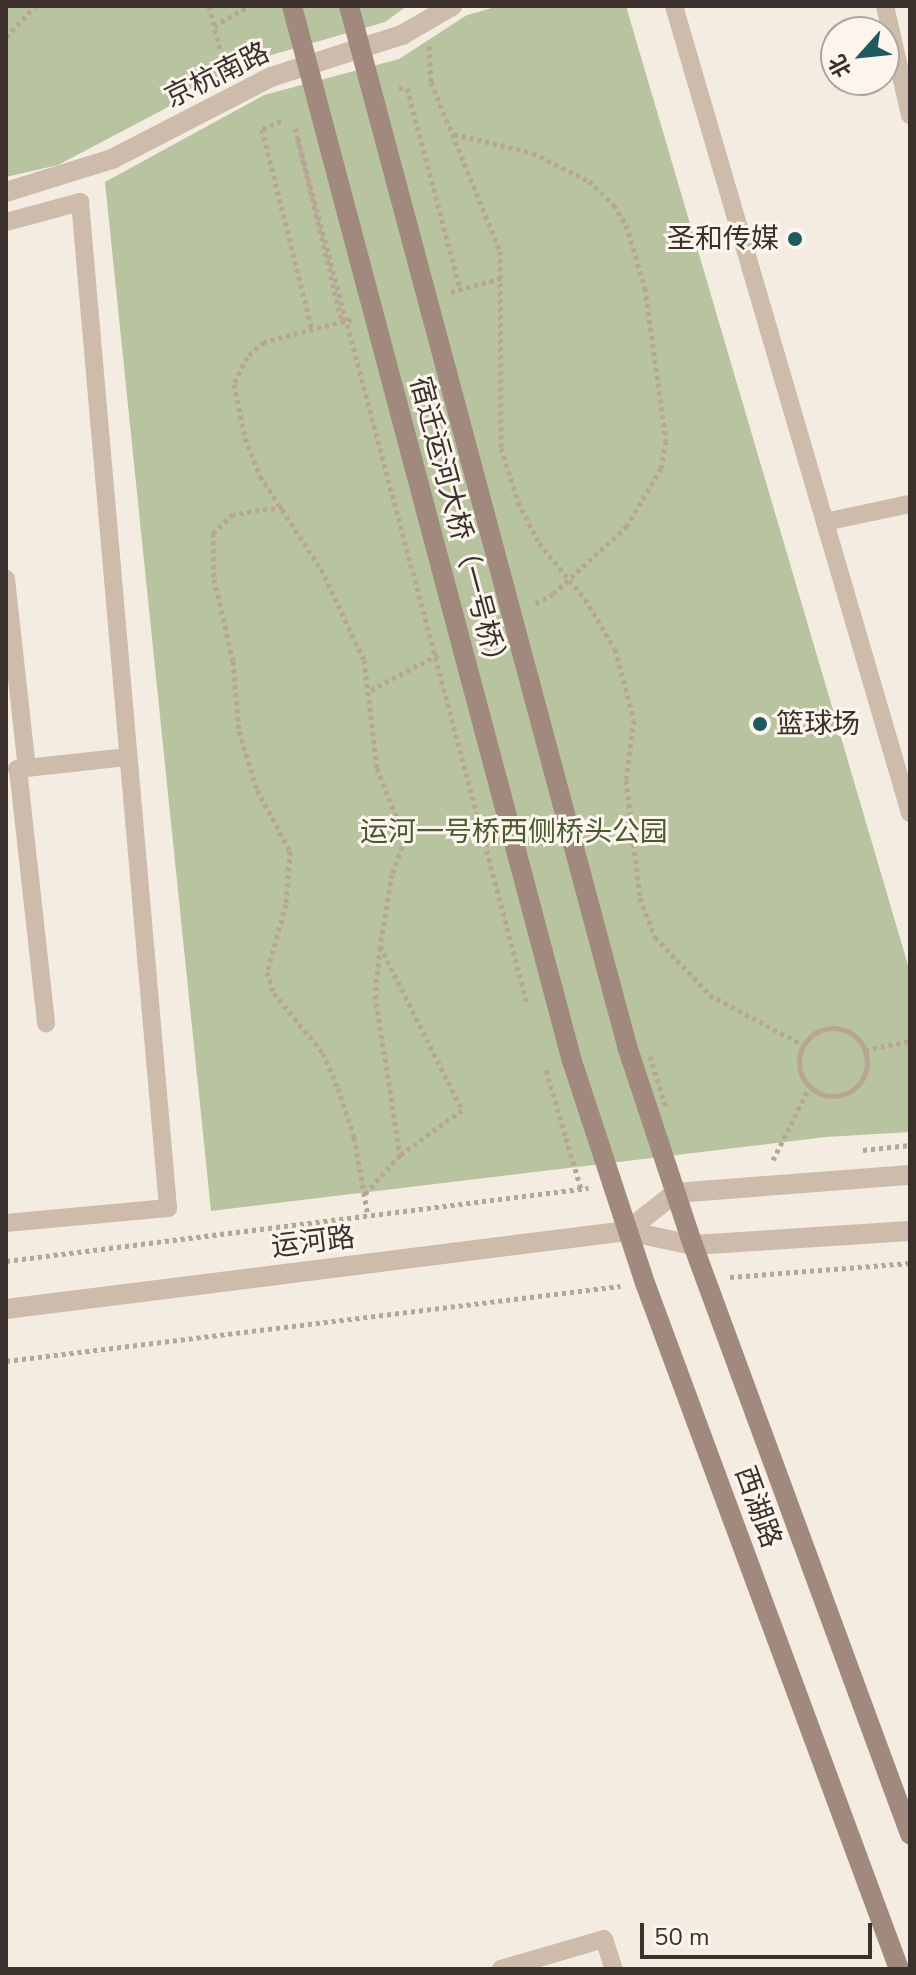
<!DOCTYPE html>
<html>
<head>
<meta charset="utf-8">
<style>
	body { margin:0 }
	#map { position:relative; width:916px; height:1975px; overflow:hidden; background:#f4ebe1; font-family:"Nunito Sans","Noto Sans SC",sans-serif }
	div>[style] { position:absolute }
	.green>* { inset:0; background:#b8c4a0 }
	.path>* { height:5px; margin-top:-2.5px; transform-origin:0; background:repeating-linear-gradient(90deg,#b9a596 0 4px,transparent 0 8px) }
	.path>.ring { margin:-2.5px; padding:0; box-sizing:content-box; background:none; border:5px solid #b9a596; border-radius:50% }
	.service>* { height:18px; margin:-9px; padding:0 9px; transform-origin:9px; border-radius:9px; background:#cdbbac }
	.tertiary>* { height:20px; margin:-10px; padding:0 10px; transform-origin:10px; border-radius:10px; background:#cdbbac }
	.secondary>* { height:20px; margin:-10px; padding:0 10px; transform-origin:10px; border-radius:10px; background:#a18a7d }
	.path-bridge>* { height:5px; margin-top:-2.5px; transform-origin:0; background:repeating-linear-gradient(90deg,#b9a596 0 4px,transparent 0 8px) }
	.secondary-bridge>* { height:20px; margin:-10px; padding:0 10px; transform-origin:10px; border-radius:10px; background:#a18a7d }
	.dots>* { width:22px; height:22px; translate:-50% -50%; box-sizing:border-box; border:4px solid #fbf5ee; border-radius:50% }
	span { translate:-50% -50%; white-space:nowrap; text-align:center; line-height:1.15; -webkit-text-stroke:6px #fbf5ee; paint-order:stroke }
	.street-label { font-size:28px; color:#3b302b }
	.poi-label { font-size:28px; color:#3b302b }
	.right { translate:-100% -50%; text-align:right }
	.left { translate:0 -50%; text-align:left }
	.park-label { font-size:28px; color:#4a5a2e }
	.frame { position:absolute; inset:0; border:8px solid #3b302b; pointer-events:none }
	.north { position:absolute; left:820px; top:16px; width:80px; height:80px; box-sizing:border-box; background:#fbf5ee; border:2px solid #aea6a0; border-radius:50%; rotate:243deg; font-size:22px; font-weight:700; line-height:32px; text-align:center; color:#3b302b }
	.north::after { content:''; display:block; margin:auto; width:28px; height:36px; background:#1f5a5e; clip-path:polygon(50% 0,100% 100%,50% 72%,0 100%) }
	.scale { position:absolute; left:640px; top:1923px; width:232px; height:36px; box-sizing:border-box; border:4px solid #3b302b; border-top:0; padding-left:10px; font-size:24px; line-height:28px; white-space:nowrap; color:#3b302b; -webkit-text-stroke:6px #fbf5ee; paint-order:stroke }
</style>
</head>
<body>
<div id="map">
	<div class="green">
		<div style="clip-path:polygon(6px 6px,407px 6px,385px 22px,261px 58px,58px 165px,6px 177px)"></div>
		<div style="clip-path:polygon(499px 6px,626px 6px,910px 972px,910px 1132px,826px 1137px,211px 1211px,105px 182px,264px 95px,399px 59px,467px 15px)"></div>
	</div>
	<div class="path">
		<div style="left:209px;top:6px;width:69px;rotate:75.8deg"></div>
		<div style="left:214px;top:26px;width:40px;rotate:-29.7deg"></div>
		<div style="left:6px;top:37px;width:42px;rotate:-46.9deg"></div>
		<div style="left:429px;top:46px;width:36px;rotate:87deg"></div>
		<div style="left:431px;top:82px;width:183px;rotate:67.8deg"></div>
		<div style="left:500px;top:251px;width:197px;rotate:89.7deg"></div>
		<div style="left:501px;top:448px;width:57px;rotate:72.5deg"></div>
		<div style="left:518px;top:502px;width:46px;rotate:62.9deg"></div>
		<div style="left:539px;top:543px;width:72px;rotate:50.6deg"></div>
		<div style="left:585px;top:599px;width:58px;rotate:59deg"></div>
		<div style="left:615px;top:649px;width:73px;rotate:75deg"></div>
		<div style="left:634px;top:720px;width:61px;rotate:97.6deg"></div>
		<div style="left:626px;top:780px;width:119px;rotate:83.2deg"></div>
		<div style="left:640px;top:898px;width:42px;rotate:69deg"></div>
		<div style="left:655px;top:937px;width:80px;rotate:46.5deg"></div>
		<div style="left:710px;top:995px;width:106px;rotate:28.3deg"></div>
		<div style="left:399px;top:88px;width:8px"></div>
		<div style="left:407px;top:88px;width:208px;rotate:75.2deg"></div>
		<div style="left:281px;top:121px;width:21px;rotate:157deg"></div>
		<div style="left:262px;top:129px;width:207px;rotate:76deg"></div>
		<div style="left:295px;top:128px;width:200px;rotate:76.4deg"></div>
		<div style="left:454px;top:134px;width:81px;rotate:13.5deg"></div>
		<div style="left:533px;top:153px;width:63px;rotate:26.6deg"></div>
		<div style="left:589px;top:181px;width:35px;rotate:44deg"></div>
		<div style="left:614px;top:205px;width:23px;rotate:59deg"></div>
		<div style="left:626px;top:225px;width:66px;rotate:73.2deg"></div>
		<div style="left:645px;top:288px;width:154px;rotate:82.2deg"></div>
		<div style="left:666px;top:441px;width:27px;rotate:100deg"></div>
		<div style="left:661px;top:468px;width:67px;rotate:120.4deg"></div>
		<div style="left:627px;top:526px;width:100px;rotate:137.4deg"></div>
		<div style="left:553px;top:594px;width:21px;rotate:152deg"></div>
		<div style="left:451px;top:292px;width:52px;rotate:-15.6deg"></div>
		<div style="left:352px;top:319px;width:91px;rotate:165.4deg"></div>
		<div style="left:264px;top:342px;width:23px;rotate:139deg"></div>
		<div style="left:247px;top:357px;width:30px;rotate:116deg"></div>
		<div style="left:234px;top:384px;width:55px;rotate:78.5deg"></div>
		<div style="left:245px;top:438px;width:41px;rotate:68.5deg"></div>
		<div style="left:260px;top:476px;width:111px;rotate:56.7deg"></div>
		<div style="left:321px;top:569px;width:101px;rotate:64.7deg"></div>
		<div style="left:364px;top:660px;width:109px;rotate:83.1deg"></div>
		<div style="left:377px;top:768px;width:76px;rotate:68.5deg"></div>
		<div style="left:405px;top:839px;width:37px;rotate:110deg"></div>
		<div style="left:392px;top:874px;width:73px;rotate:99.5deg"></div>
		<div style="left:380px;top:946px;width:183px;rotate:63.4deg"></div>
		<div style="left:462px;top:1110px;width:77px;rotate:144deg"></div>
		<div style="left:400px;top:1155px;width:54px;rotate:132deg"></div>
		<div style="left:283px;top:507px;width:50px;rotate:172deg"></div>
		<div style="left:233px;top:514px;width:28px;rotate:136deg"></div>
		<div style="left:213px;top:533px;width:46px;rotate:88.8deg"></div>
		<div style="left:214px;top:579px;width:84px;rotate:77deg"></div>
		<div style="left:233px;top:661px;width:70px;rotate:85.1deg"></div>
		<div style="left:239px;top:731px;width:62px;rotate:73deg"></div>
		<div style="left:257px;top:790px;width:69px;rotate:61.6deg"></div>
		<div style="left:290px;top:851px;width:53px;rotate:94.3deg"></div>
		<div style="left:286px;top:904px;width:71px;rotate:105.6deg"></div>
		<div style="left:267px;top:972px;width:22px;rotate:72deg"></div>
		<div style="left:274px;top:993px;width:77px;rotate:50.8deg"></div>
		<div style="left:323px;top:1053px;width:38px;rotate:67deg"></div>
		<div style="left:338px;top:1088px;width:52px;rotate:71.9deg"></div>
		<div style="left:354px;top:1137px;width:80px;rotate:80deg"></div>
		<div style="left:371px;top:690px;width:79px;rotate:-27.9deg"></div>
		<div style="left:380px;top:947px;width:48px;rotate:95.9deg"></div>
		<div style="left:375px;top:995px;width:162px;rotate:81.1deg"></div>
		<div class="ring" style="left:799px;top:1028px;width:63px;height:63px"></div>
		<div style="left:865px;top:1050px;width:46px;rotate:-11.3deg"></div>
		<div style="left:566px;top:1138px;width:53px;rotate:73.6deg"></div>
		<div style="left:863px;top:1150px;width:47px;rotate:-6.1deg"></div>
		<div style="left:773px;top:1160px;width:80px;rotate:-63.4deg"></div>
		<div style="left:6px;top:1261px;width:587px;rotate:-7.15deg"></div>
		<div style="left:730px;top:1277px;width:181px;rotate:-4.4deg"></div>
		<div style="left:6px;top:1361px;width:619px;rotate:-6.96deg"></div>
	</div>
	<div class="service">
		<div style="left:674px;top:6px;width:841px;rotate:73.7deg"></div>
		<div style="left:885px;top:6px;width:112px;rotate:77.1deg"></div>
		<div style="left:6px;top:222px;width:77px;rotate:-15.1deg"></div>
		<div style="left:80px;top:202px;width:1010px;rotate:85deg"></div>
		<div style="left:168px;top:1208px;width:163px;rotate:174.7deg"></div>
		<div style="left:825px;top:522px;width:87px;rotate:-12deg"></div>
		<div style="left:6px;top:579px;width:190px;rotate:83.7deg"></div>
		<div style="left:17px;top:769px;width:112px;rotate:-6.2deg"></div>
		<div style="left:18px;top:769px;width:256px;rotate:83.7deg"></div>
		<div style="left:501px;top:1969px;width:107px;rotate:-16.2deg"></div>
		<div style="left:604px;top:1939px;width:32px;rotate:72deg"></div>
	</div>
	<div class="tertiary">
		<div style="left:6px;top:192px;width:111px;rotate:-17.3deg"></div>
		<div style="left:112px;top:159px;width:179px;rotate:-27.3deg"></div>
		<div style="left:271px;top:77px;width:138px;rotate:-17.8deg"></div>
		<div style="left:402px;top:35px;width:58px;rotate:-30.1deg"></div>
		<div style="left:627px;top:1231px;width:61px;rotate:-38.4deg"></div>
		<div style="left:675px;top:1193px;width:236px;rotate:-4.4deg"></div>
		<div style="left:6px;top:1309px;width:626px;rotate:-7.16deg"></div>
		<div style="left:627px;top:1231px;width:67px;rotate:12deg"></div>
		<div style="left:693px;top:1245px;width:217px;rotate:-3.7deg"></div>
	</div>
	<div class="secondary">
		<div style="left:627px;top:1046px;width:210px;rotate:71.7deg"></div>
		<div style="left:693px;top:1245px;width:628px;rotate:69.78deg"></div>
		<div style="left:572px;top:1061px;width:234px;rotate:71.8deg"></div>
		<div style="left:645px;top:1283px;width:732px;rotate:69.68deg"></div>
	</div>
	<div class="path-bridge">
		<div style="left:298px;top:139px;width:894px;rotate:75.16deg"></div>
		<div style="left:650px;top:1056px;width:54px;rotate:72.9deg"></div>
		<div style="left:546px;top:1070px;width:71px;rotate:73.6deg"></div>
	</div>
	<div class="secondary-bridge">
		<div style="left:292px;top:6px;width:1092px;rotate:75.14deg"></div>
		<div style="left:349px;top:6px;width:1077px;rotate:75.03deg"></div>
	</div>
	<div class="dots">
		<div style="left:795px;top:239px;background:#1f5a5e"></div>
		<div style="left:760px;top:724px;background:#1f5a5e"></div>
	</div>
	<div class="street-label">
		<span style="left:217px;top:75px;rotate:-26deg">京杭南路</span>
		<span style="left:459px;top:526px;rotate:75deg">宿迁运河大桥（一号桥）</span>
		<span style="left:313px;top:1242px;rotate:-7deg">运河路</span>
		<span style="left:758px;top:1507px;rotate:70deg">西湖路</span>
	</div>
	<div class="poi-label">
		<span class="right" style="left:779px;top:239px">圣和传媒</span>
		<span class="left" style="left:776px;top:724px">篮球场</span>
	</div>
	<div class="park-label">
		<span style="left:514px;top:832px">运河一号桥西侧桥头公园</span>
	</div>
	<div class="frame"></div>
	<div class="north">北</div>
	<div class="scale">50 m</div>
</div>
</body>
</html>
